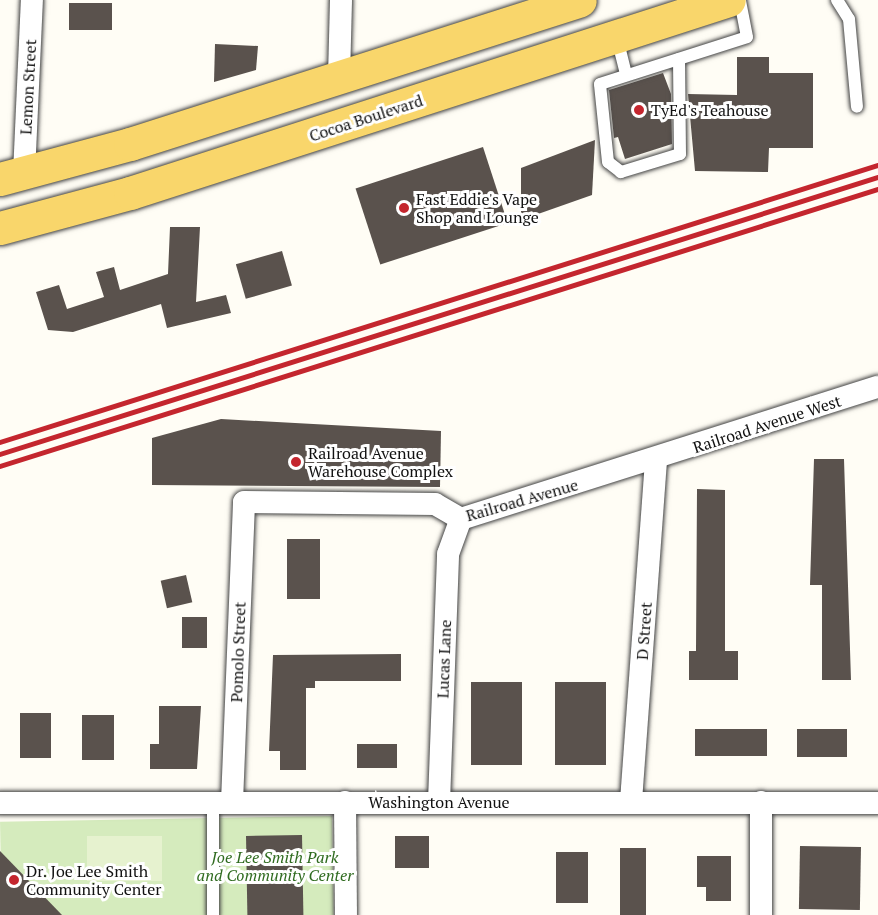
<!DOCTYPE html>
<html>
<head>
<meta charset="utf-8">
<style>
	body { margin:0 }
	#map { position:relative; width:878px; height:915px; overflow:hidden; background:#fffdf5; font-family:"PT Serif",serif }
	div>[style] { position:absolute }
	.green>* { inset:0; background:#d5ebbd; transform-origin:0 0 }
	.pitch>* { inset:0; background:#e6f2cf; transform-origin:0 0 }
	.building>* { inset:0; background:#5a524d; transform-origin:0 0 }
	.roads { filter:drop-shadow(0 0 2px #444) drop-shadow(0 0 2px #444) }
	.service>* { height:12px; margin:-6px; padding:0 6px; transform-origin:6px; border-radius:6px; background:#fff }
	.minor>* { height:22px; margin:-11px; padding:0 11px; transform-origin:11px; border-radius:11px; background:#fff }
	.primary>* { height:33px; margin:-16.5px; padding:0 16.5px; transform-origin:16.5px; border-radius:16.5px; background:#f9d66b }
	.rail>* { height:4.5px; margin:-2.25px; padding:0 2.25px; transform-origin:2.25px; border-radius:2.25px; background:#c4262e }
	.dots>* { width:16px; height:16px; translate:-50% -50%; box-sizing:border-box; border:3px solid #fff; border-radius:50% }
	span { translate:-50% -50%; white-space:nowrap; text-align:center; line-height:1.15; -webkit-text-stroke:6px #fff; paint-order:stroke }
	.street-label { font-size:16px; color:#111 }
	.poi-label { font-size:16px; color:#111 }
	.left { translate:0 -50%; text-align:left }
	.park-label { font-size:16px; color:#2f6b1f; font-style:italic }
</style>
</head>
<body>
<div id="map">
	<div class="green">
		<div style="left:332px;top:816px;width:99px;height:332px;rotate:89deg"></div>
	</div>
	<div class="pitch">
		<div style="left:162px;top:836px;width:45px;height:75px;rotate:90deg"></div>
	</div>
	<div class="building">
		<div style="left:69px;top:3px;width:43px;height:27px"></div>
		<div style="clip-path:polygon(215px 44px,258px 46px,256px 70px,214px 82px)"></div>
		<div style="clip-path:polygon(737px 57px,769px 57px,769px 73px,813px 73px,813px 148px,769px 148px,768px 172px,695px 171px,688px 94px,737px 95px)"></div>
		<div style="clip-path:polygon(663px 73px,671px 94px,672px 144px,625px 159px,618px 137px,614px 138px,609px 90px)"></div>
		<div style="clip-path:polygon(595px 140px,592px 195px,521px 220px,521px 168px)"></div>
		<div style="left:483px;top:147px;width:80px;height:134px;rotate:72deg"></div>
		<div style="clip-path:polygon(170px 227px,200px 227px,196px 302px,226px 295px,231px 313px,167px 328px,161px 304px,73px 332px,48px 330px,36px 292px,59px 285px,67px 309px,104px 297px,96px 272px,114px 267px,120px 290px,168px 274px)"></div>
		<div style="left:282px;top:251px;width:36px;height:48px;rotate:74deg"></div>
		<div style="clip-path:polygon(221px 419px,441px 431px,440px 487px,152px 485px,152px 438px)"></div>
		<div style="clip-path:polygon(814px 459px,844px 459px,851px 680px,822px 680px,822px 585px,810px 585px)"></div>
		<div style="clip-path:polygon(697px 489px,725px 490px,725px 651px,738px 651px,738px 680px,689px 680px,689px 651px,696px 651px)"></div>
		<div style="left:287px;top:539px;width:33px;height:60px"></div>
		<div style="left:186px;top:575px;width:28px;height:26px;rotate:77deg"></div>
		<div style="left:182px;top:617px;width:25px;height:31px"></div>
		<div style="clip-path:polygon(401px 654px,401px 681px,315px 681px,315px 688px,306px 688px,306px 770px,280px 770px,280px 751px,269px 751px,273px 655px)"></div>
		<div style="left:471px;top:682px;width:51px;height:83px"></div>
		<div style="left:555px;top:682px;width:51px;height:83px"></div>
		<div style="clip-path:polygon(159px 706px,201px 706px,197px 769px,150px 769px,150px 744px,159px 744px)"></div>
		<div style="left:20px;top:713px;width:31px;height:45px"></div>
		<div style="left:82px;top:715px;width:32px;height:45px"></div>
		<div style="left:695px;top:729px;width:72px;height:27px"></div>
		<div style="left:797px;top:729px;width:50px;height:28px"></div>
		<div style="left:357px;top:744px;width:40px;height:24px"></div>
		<div style="left:302px;top:835px;width:80px;height:56px;rotate:89deg"></div>
		<div style="left:395px;top:836px;width:34px;height:32px"></div>
		<div style="left:800px;top:846px;width:61px;height:63px;rotate:1deg"></div>
		<div style="left:620px;top:848px;width:26px;height:67px"></div>
		<div style="clip-path:polygon(0 851px,62px 915px,0 915px)"></div>
		<div style="left:556px;top:852px;width:32px;height:51px"></div>
		<div style="clip-path:polygon(697px 856px,731px 856px,731px 901px,706px 901px,706px 887px,697px 887px)"></div>
	</div>
	<div class="roads">
		<div class="service">
			<div style="left:837px;top:0;width:22px;rotate:58deg"></div>
			<div style="left:849px;top:19px;width:88px;rotate:84.8deg"></div>
			<div style="left:617px;top:38px;width:37px;rotate:76deg"></div>
			<div style="left:679px;top:59px;width:95px;rotate:89.4deg"></div>
			<div style="left:680px;top:154px;width:62px;rotate:163deg"></div>
			<div style="left:621px;top:172px;width:16px;rotate:-142deg"></div>
			<div style="left:608px;top:162px;width:78px;rotate:-95.9deg"></div>
			<div style="left:600px;top:84px;width:154px;rotate:-17.7deg"></div>
			<div style="left:747px;top:37px;width:38px;rotate:-101deg"></div>
			<div style="left:213px;top:803px;width:112px;rotate:90deg"></div>
		</div>
		<div class="minor">
			<div style="left:339px;top:77px;width:77px;rotate:-88.5deg"></div>
			<div style="left:24px;top:174px;width:174px;rotate:-87.4deg"></div>
			<div style="left:631px;top:801px;width:342px;rotate:-85.8deg"></div>
			<div style="left:232px;top:802px;width:300px;rotate:-87.7deg"></div>
			<div style="left:244px;top:502px;width:191px;rotate:0.6deg"></div>
			<div style="left:435px;top:504px;width:30px;rotate:30deg"></div>
			<div style="left:461px;top:519px;width:437px;rotate:-17.6deg"></div>
			<div style="left:345px;top:802px;width:113px;rotate:89.5deg"></div>
			<div style="left:439px;top:802px;width:248px;rotate:-87.9deg"></div>
			<div style="left:448px;top:554px;width:37px;rotate:-70deg"></div>
			<div style="left:761px;top:802px;width:113px;rotate:90deg"></div>
			<div style="left:0;top:803px;width:878px"></div>
		</div>
		<div class="primary">
			<div style="left:0;top:179px;width:135px;rotate:-15.1deg"></div>
			<div style="left:130px;top:144px;width:472px;rotate:-17.7deg"></div>
			<div style="left:0;top:228px;width:135px;rotate:-15.1deg"></div>
			<div style="left:130px;top:193px;width:629px;rotate:-17.86deg"></div>
		</div>
	</div>
	<div class="rail">
		<div style="left:0;top:442px;width:921px;rotate:-17.51deg"></div>
		<div style="left:0;top:454px;width:921px;rotate:-17.51deg"></div>
		<div style="left:0;top:466px;width:921px;rotate:-17.51deg"></div>
	</div>
	<div class="dots">
		<div style="left:639px;top:110px;background:#c4262e"></div>
		<div style="left:404px;top:208px;background:#c4262e"></div>
		<div style="left:296px;top:462px;background:#c4262e"></div>
		<div style="left:14px;top:880px;background:#c4262e"></div>
	</div>
	<div class="street-label">
		<span style="left:28px;top:87px;rotate:-87deg">Lemon Street</span>
		<span style="left:366px;top:118px;rotate:-18deg">Cocoa Boulevard</span>
		<span style="left:767px;top:424px;rotate:-18deg">Railroad Avenue West</span>
		<span style="left:522px;top:500px;rotate:-16deg">Railroad Avenue</span>
		<span style="left:644px;top:631px;rotate:-86deg">D Street</span>
		<span style="left:238px;top:652px;rotate:-88deg">Pomolo Street</span>
		<span style="left:444px;top:659px;rotate:-88deg">Lucas Lane</span>
		<span style="left:439px;top:802px">Washington Avenue</span>
	</div>
	<div class="poi-label">
		<span class="left" style="left:651px;top:110px">TyEd's Teahouse</span>
		<span class="left" style="left:416px;top:208px">Fast Eddie's Vape<br>Shop and Lounge</span>
		<span class="left" style="left:308px;top:462px">Railroad Avenue<br>Warehouse Complex</span>
		<span class="left" style="left:26px;top:880px">Dr. Joe Lee Smith<br>Community Center</span>
	</div>
	<div class="park-label">
		<span style="left:275px;top:866px">Joe Lee Smith Park<br>and Community Center</span>
	</div>
</div>
</body>
</html>
